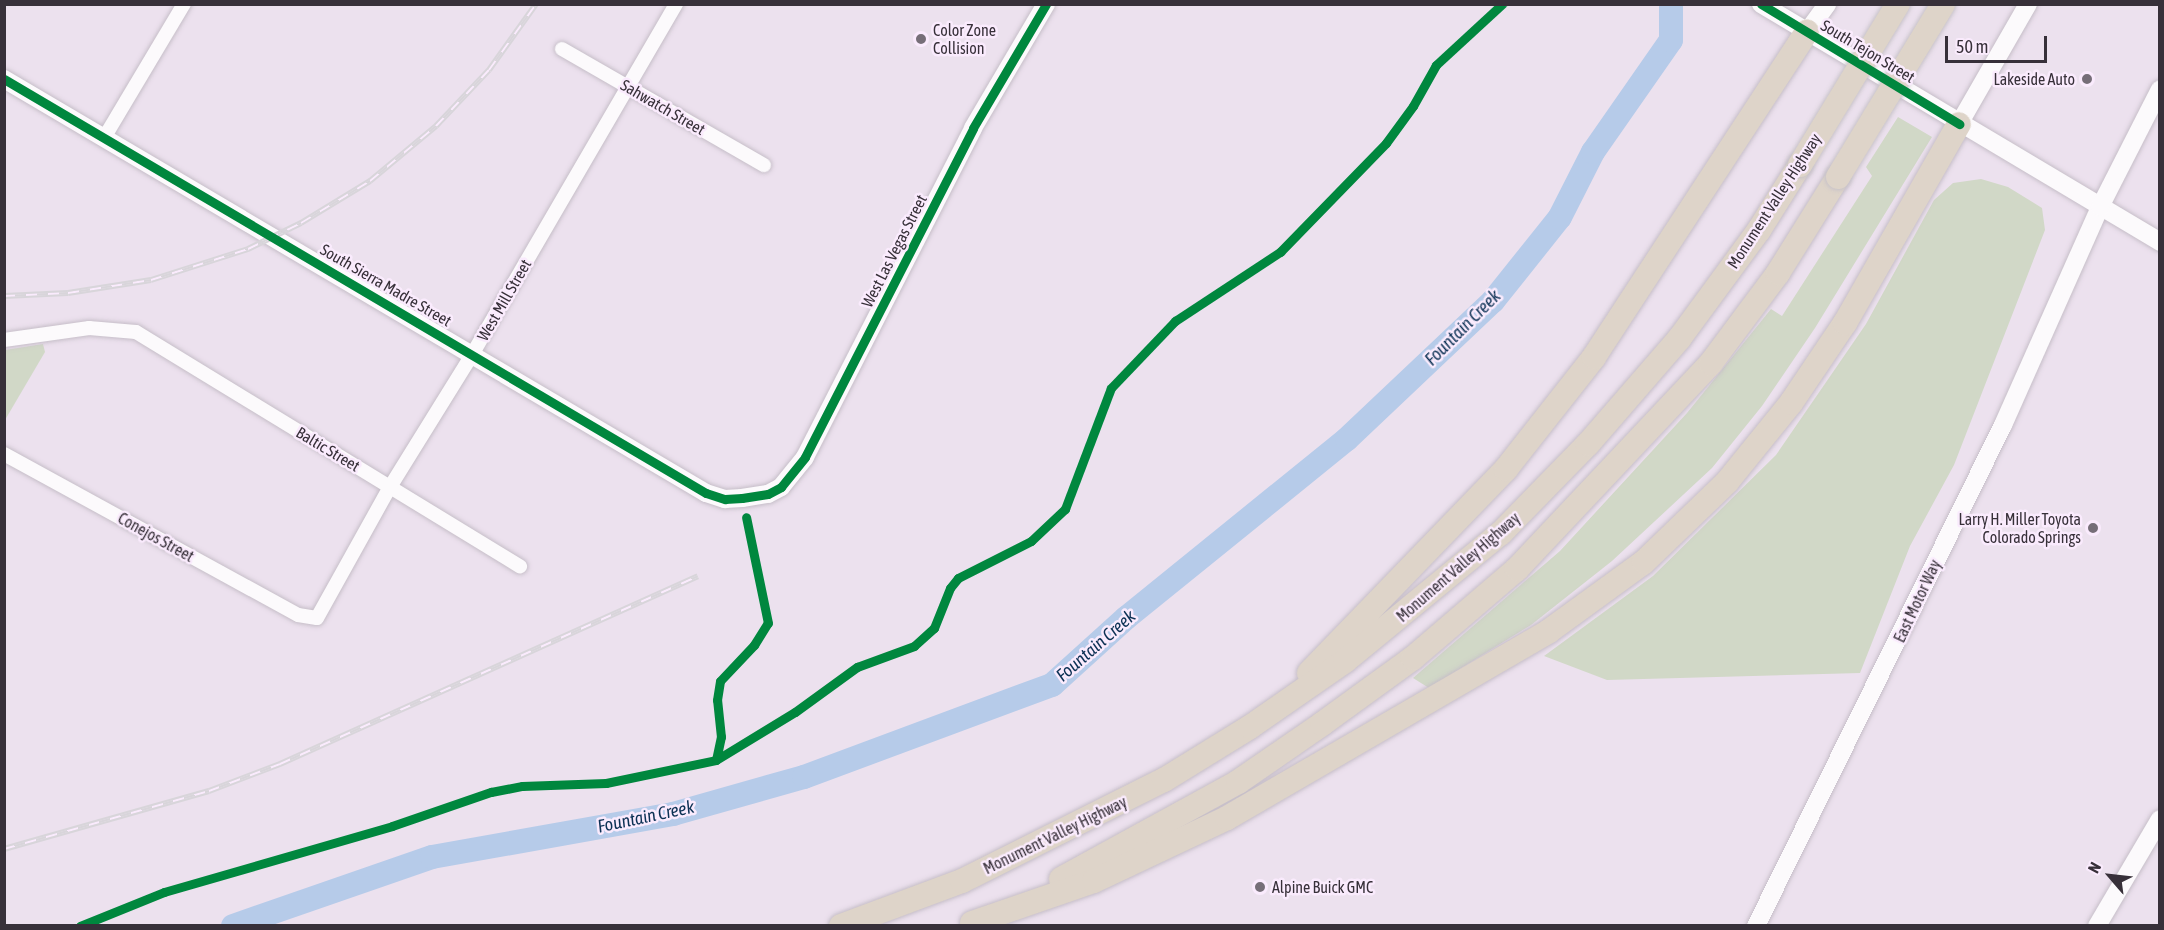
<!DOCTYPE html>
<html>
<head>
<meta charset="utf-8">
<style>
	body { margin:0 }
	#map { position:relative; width:2164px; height:930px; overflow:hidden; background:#ece1ee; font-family:"Asap Condensed",sans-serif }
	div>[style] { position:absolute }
	.green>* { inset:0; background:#d1d8c7 }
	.river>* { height:24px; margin:-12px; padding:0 12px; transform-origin:12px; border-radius:12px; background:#b6cbe9 }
	.roads { filter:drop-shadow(0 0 2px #c6bec8) drop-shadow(0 0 2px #c6bec8) }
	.street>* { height:14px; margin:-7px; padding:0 7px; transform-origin:7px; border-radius:7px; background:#fcfafc }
	.secondary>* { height:18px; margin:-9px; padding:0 9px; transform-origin:9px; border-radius:9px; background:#fcfafc }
	.highway>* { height:24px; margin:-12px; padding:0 12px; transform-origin:12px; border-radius:12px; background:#ded4c9 }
	.rail>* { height:6px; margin-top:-3px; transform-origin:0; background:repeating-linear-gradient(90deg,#faebfd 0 11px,#d8d5da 0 22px); box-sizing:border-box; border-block:2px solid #d8d5da }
	.bridges { filter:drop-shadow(0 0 2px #c8c3c9) drop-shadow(0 0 2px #c8c3c9) }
	.highway-bridge>* { height:24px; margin:-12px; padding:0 12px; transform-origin:12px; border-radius:12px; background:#ded4c9 }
	.cycleway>* { height:9px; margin:-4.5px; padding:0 4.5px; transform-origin:4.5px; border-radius:4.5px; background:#00873e }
	.dots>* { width:16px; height:16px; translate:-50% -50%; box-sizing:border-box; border:3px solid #faebfd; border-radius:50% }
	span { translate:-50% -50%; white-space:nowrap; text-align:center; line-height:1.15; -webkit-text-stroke:5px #faebfd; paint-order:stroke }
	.poi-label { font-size:16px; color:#373039 }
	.left { translate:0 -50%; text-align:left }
	.right { translate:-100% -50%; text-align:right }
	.street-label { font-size:16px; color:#373039 }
	.water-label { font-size:18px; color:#0c3154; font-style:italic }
	.frame { position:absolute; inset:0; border:6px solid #373039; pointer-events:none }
	.north { position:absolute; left:2080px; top:846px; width:60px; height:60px; -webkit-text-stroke:4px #faebfd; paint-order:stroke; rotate:298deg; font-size:16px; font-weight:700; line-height:24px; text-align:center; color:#373039 }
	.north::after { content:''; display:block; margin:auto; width:21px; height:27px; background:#373039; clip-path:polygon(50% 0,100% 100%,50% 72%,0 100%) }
	.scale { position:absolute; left:1945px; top:36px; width:102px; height:27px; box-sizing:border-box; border:3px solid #373039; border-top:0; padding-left:8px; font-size:18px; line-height:21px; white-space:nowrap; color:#373039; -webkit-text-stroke:4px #faebfd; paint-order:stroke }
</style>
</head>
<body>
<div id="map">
	<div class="green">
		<div style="clip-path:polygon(1898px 117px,1932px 137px,1815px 328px,1762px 406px,1712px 468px,1612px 561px,1531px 625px,1429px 688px,1413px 678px,1560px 551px,1687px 413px,1771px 309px,1782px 316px,1872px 176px,1866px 167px)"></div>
		<div style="clip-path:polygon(1981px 179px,2008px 187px,2042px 208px,2045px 230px,1954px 465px,1910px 546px,1860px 673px,1607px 680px,1544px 656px,1653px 576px,1776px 455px,1866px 324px,1934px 200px,1953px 183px)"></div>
		<div style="clip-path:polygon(43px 344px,45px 352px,5px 420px,5px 350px)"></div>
	</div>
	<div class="river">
		<div style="left:233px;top:926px;width:211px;rotate:-19.1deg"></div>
		<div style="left:432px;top:857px;width:245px;rotate:-10.1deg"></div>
		<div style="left:673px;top:814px;width:136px;rotate:-15.8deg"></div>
		<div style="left:804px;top:777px;width:265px;rotate:-20.4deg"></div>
		<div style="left:1052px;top:685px;width:100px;rotate:-42.2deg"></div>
		<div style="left:1126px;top:618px;width:284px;rotate:-39deg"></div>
		<div style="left:1347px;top:439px;width:201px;rotate:-43.4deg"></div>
		<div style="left:1493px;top:301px;width:107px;rotate:-51.4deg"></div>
		<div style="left:1560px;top:217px;width:73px;rotate:-63.1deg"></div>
		<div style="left:1593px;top:152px;width:136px;rotate:-55.1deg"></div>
		<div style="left:1671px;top:40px;width:36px;rotate:-90deg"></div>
	</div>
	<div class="roads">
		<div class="street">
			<div style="left:562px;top:49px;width:233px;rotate:29.9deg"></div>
			<div style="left:104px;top:138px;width:156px;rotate:-59.2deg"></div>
			<div style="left:4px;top:340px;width:86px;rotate:-8deg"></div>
			<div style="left:89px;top:328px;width:47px;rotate:4.9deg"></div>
			<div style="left:136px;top:332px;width:450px;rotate:31.4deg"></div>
			<div style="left:4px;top:454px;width:335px;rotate:28.7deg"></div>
			<div style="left:298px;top:615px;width:19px;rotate:9deg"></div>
			<div style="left:317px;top:618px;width:150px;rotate:-60.9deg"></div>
			<div style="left:390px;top:487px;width:158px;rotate:-58.2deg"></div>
			<div style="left:473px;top:353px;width:404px;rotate:-59.8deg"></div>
		</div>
		<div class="secondary">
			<div style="left:1761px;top:4px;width:465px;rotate:30.8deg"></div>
			<div style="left:1807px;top:32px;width:34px;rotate:-54deg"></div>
			<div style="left:4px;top:79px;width:815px;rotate:30.53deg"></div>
			<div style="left:706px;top:493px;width:20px;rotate:18deg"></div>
			<div style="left:725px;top:499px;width:17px;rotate:-3deg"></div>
			<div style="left:742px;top:498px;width:26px;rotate:-9deg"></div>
			<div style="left:768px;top:494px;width:15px;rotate:-28deg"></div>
			<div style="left:781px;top:487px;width:38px;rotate:-51deg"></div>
			<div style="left:805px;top:457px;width:369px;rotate:-62.9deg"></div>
			<div style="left:973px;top:128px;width:144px;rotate:-59.5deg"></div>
			<div style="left:1959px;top:124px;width:138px;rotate:-60.1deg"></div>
			<div style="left:1756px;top:926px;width:559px;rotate:-63.76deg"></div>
			<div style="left:2003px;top:425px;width:239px;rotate:-66deg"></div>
			<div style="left:2100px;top:207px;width:132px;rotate:-63deg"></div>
			<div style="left:2097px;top:926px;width:124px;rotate:-59.5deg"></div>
		</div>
		<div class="highway">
			<div style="left:1309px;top:673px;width:284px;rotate:-46deg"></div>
			<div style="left:1506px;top:469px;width:142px;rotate:-51.8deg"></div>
			<div style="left:1594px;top:357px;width:389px;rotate:-56.8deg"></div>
			<div style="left:1061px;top:879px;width:202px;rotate:-28.7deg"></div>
			<div style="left:1238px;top:782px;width:102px;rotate:-34.6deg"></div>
			<div style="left:1322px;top:724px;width:112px;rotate:-36deg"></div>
			<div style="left:1413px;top:658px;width:137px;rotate:-40.6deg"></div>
			<div style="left:1517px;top:569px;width:283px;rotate:-46.7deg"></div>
			<div style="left:1711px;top:363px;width:112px;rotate:-53.3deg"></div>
			<div style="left:1778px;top:273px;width:113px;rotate:-58deg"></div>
			<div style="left:972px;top:923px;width:129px;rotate:-19deg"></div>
			<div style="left:1094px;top:881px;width:147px;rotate:-25.3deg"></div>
			<div style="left:1227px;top:818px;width:372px;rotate:-30.1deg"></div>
			<div style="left:1549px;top:631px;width:117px;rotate:-36deg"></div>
			<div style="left:1644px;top:562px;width:115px;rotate:-43.9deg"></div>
			<div style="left:1727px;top:482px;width:102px;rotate:-51deg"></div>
			<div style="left:1791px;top:403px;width:97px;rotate:-56deg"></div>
			<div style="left:1845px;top:323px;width:229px;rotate:-60.2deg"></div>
			<div style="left:841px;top:926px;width:129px;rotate:-20.4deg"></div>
			<div style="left:962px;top:881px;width:226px;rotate:-26.6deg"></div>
			<div style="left:1164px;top:780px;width:101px;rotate:-31.6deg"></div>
			<div style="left:1250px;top:727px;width:116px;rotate:-34.8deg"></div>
			<div style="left:1345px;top:661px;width:202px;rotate:-39.4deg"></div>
			<div style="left:1501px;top:533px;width:124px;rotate:-45.7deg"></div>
			<div style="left:1588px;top:444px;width:139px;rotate:-49.1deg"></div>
			<div style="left:1679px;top:339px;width:135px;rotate:-53.7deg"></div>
			<div style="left:1759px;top:230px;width:77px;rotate:-57.8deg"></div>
		</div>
	</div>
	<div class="rail">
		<div style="left:4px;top:296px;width:64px;rotate:-2.7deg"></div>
		<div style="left:68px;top:293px;width:84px;rotate:-8.9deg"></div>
		<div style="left:151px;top:280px;width:102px;rotate:-17.7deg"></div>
		<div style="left:248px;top:249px;width:59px;rotate:-26.1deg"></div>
		<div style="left:301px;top:223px;width:81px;rotate:-31.3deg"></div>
		<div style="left:370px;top:181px;width:86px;rotate:-39.8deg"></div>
		<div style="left:436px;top:126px;width:77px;rotate:-46.6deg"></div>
		<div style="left:489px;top:70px;width:81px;rotate:-54.5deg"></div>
		<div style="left:4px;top:849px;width:213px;rotate:-15.8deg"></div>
		<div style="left:209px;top:791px;width:76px;rotate:-20.8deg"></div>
		<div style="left:280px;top:764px;width:458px;rotate:-24.2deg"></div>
	</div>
	<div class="bridges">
		<div class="highway-bridge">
			<div style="left:1800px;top:165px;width:188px;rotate:-58.7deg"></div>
			<div style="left:1838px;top:177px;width:202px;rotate:-58.7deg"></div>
		</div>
	</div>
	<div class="cycleway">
		<div style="left:1761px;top:4px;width:232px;rotate:31.2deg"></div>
		<div style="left:4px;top:79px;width:815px;rotate:30.53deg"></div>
		<div style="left:706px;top:493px;width:20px;rotate:18deg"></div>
		<div style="left:725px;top:499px;width:17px;rotate:-3deg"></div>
		<div style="left:742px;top:498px;width:26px;rotate:-9deg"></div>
		<div style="left:768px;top:494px;width:15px;rotate:-28deg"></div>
		<div style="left:781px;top:487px;width:38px;rotate:-51deg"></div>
		<div style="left:805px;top:457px;width:369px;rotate:-62.9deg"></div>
		<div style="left:973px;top:128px;width:144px;rotate:-59.5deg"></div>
		<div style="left:716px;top:760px;width:24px;rotate:-78deg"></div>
		<div style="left:721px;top:737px;width:37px;rotate:-96deg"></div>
		<div style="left:717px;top:700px;width:19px;rotate:-81deg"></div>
		<div style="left:720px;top:681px;width:50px;rotate:-46.6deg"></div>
		<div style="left:754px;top:645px;width:26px;rotate:-58deg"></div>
		<div style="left:768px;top:623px;width:108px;rotate:-101.7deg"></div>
		<div style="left:80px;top:926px;width:91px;rotate:-22deg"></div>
		<div style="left:164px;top:892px;width:237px;rotate:-16.1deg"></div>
		<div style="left:392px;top:826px;width:105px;rotate:-19deg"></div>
		<div style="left:491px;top:792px;width:32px;rotate:-11deg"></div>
		<div style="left:522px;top:786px;width:84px;rotate:-2deg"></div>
		<div style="left:606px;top:783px;width:112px;rotate:-11.8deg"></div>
		<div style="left:716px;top:760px;width:92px;rotate:-31.3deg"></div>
		<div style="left:795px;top:712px;width:77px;rotate:-36deg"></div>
		<div style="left:857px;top:667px;width:61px;rotate:-20.2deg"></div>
		<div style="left:914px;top:646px;width:27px;rotate:-42deg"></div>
		<div style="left:934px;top:628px;width:43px;rotate:-68.2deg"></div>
		<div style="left:950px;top:588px;width:13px;rotate:-51deg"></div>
		<div style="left:958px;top:578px;width:82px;rotate:-26.9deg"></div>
		<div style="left:1031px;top:541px;width:47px;rotate:-43.3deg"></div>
		<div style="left:1065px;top:509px;width:129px;rotate:-69.2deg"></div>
		<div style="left:1111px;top:388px;width:93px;rotate:-46.3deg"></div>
		<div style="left:1175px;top:321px;width:126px;rotate:-33.3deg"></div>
		<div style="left:1280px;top:252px;width:152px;rotate:-45.8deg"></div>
		<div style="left:1386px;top:143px;width:46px;rotate:-53.9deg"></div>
		<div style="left:1413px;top:106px;width:47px;rotate:-60.7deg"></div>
		<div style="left:1436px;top:65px;width:90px;rotate:-42.7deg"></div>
	</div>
	<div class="dots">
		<div style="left:921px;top:39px;background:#766e78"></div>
		<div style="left:2087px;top:79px;background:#766e78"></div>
		<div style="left:2093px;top:528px;background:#766e78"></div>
		<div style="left:1260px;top:887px;background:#766e78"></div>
	</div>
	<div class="poi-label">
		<span class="left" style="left:933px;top:39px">Color Zone<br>Collision</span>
		<span class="right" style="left:2075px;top:79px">Lakeside Auto</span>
		<span class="right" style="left:2081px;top:528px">Larry H. Miller Toyota<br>Colorado Springs</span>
		<span class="left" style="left:1272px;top:887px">Alpine Buick GMC</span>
	</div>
	<div class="street-label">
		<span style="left:1868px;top:51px;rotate:31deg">South Tejon Street</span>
		<span style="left:663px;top:107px;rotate:30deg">Sahwatch Street</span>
		<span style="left:1774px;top:201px;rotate:-57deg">Monument Valley Highway</span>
		<span style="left:894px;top:251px;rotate:-63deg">West Las Vegas Street</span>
		<span style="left:386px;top:285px;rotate:30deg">South Sierra Madre Street</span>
		<span style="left:504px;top:300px;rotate:-60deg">West Mill Street</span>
		<span style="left:328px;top:449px;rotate:31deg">Baltic Street</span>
		<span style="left:156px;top:537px;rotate:29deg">Conejos Street</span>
		<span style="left:1458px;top:567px;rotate:-41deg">Monument Valley Highway</span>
		<span style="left:1917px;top:601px;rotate:-65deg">East Motor Way</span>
		<span style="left:1055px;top:835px;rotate:-26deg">Monument Valley Highway</span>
	</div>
	<div class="water-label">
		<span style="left:1463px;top:328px;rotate:-45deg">Fountain Creek</span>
		<span style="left:1096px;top:646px;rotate:-41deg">Fountain Creek</span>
		<span style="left:646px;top:817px;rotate:-12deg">Fountain Creek</span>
	</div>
	<div class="frame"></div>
	<div class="north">N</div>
	<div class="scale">50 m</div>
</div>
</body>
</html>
